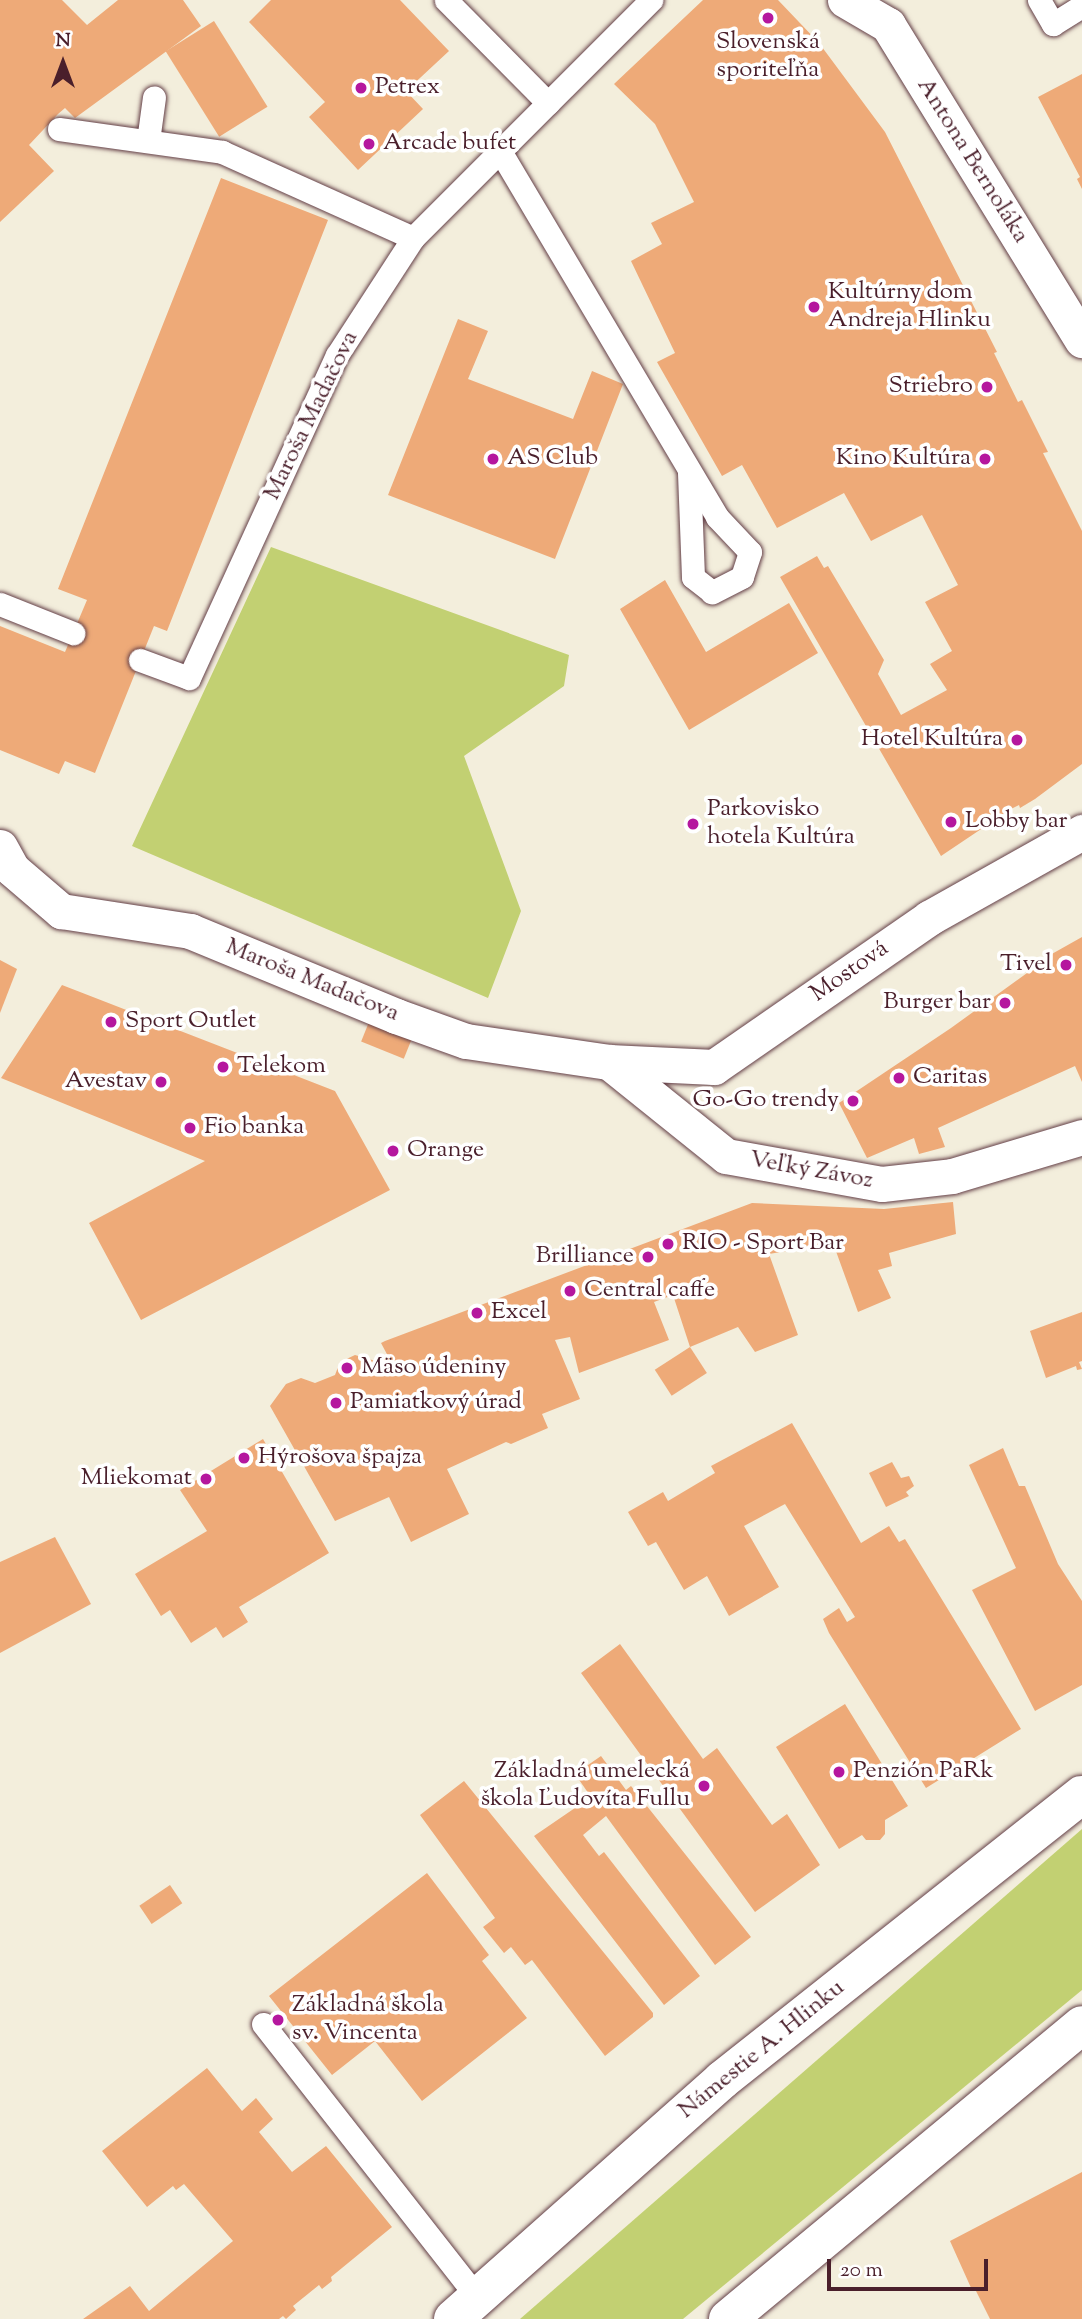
<!DOCTYPE html>
<html>
<head>
<meta charset="utf-8">
<style>
	body { margin:0 }
	#map { position:relative; width:1082px; height:2319px; overflow:hidden; background:#f3eedc; font-family:"Sorts Mill Goudy",serif }
	div>[style] { position:absolute }
	.green>* { inset:0; background:#c2d072 }
	.building>* { inset:0; background:#eeaa78; transform-origin:0 0 }
	.roads { filter:drop-shadow(0 0 2px #633e46) drop-shadow(0 0 2px #633e46) }
	.service>* { height:23px; margin:-11.5px; padding:0 11.5px; transform-origin:11.5px; border-radius:11.5px; background:#fff }
	.pedestrian>* { height:35px; margin:-17.5px; padding:0 17.5px; transform-origin:17.5px; border-radius:17.5px; background:#fff }
	.minor>* { height:38px; margin:-19px; padding:0 19px; transform-origin:19px; border-radius:19px; background:#fff }
	.dots>* { width:19px; height:19px; translate:-50% -50%; box-sizing:border-box; border:4px solid #fff; border-radius:50% }
	span { translate:-50% -50%; white-space:nowrap; text-align:center; line-height:1.15; -webkit-text-stroke:7px #fff; paint-order:stroke }
	.poi-label { font-size:24px; color:#4a1f2b }
	.left { translate:0 -50%; text-align:left }
	.right { translate:-100% -50%; text-align:right }
	.street-label { font-size:24px; color:#4a1f2b }
	.north { position:absolute; left:28px; top:28px; width:70px; height:70px; -webkit-text-stroke:5px #fff; paint-order:stroke; rotate:0deg; font-size:19px; font-weight:700; line-height:28px; text-align:center; color:#4a1f2b }
	.north::after { content:''; display:block; margin:auto; width:24px; height:32px; background:#4a1f2b; clip-path:polygon(50% 0,100% 100%,50% 72%,0 100%) }
	.scale { position:absolute; left:827px; top:2259px; width:161px; height:32px; box-sizing:border-box; border:4px solid #4a1f2b; border-top:0; padding-left:9px; font-size:21px; line-height:24px; white-space:nowrap; color:#4a1f2b; -webkit-text-stroke:5px #fff; paint-order:stroke }
</style>
</head>
<body>
<div id="map">
	<div class="green">
		<div style="clip-path:polygon(271px 547px,569px 655px,564px 686px,464px 756px,521px 911px,488px 998px,132px 846px)"></div>
		<div style="clip-path:polygon(1082px 1829px,1082px 1990px,683px 2319px,520px 2319px)"></div>
	</div>
	<div class="building">
		<div style="clip-path:polygon(0 0,62px 0,87px 25px,118px 0,183px 0,201px 26px,75px 118px,65px 108px,58px 114px,29px 145px,54px 171px,0 222px)"></div>
		<div style="clip-path:polygon(271px 0,400px 0,449px 51px,406px 91px,423px 109px,358px 170px,309px 117px,325px 102px,249px 22px)"></div>
		<div style="clip-path:polygon(703px 0,778px 0,819px 43px,885px 132px,997px 352px,994px 353px,1018px 402px,1022px 400px,1048px 452px,1043px 453px,1082px 531px,1082px 764px,1035px 799px,1020px 808px,1019px 805px,1011px 809px,941px 856px,780px 577px,817px 556px,824px 568px,828px 566px,884px 660px,878px 674px,901px 715px,947px 690px,930px 664px,952px 651px,925px 602px,958px 585px,922px 515px,871px 541px,844px 493px,777px 528px,742px 465px,722px 476px,657px 362px,675px 353px,631px 261px,662px 244px,651px 223px,694px 202px,655px 124px,614px 84px)"></div>
		<div style="left:214px;top:21px;width:101px;height:57px;rotate:58deg"></div>
		<div style="clip-path:polygon(1082px 74px,1082px 189px,1077px 179px,1080px 177px,1038px 97px)"></div>
		<div style="clip-path:polygon(221px 178px,328px 220px,167px 631px,154px 626px,95px 773px,65px 761px,59px 774px,0 750px,0 626px,65px 652px,87px 600px,58px 589px)"></div>
		<div style="clip-path:polygon(458px 319px,488px 331px,468px 379px,573px 419px,592px 371px,623px 384px,555px 559px,388px 495px)"></div>
		<div style="clip-path:polygon(665px 580px,706px 652px,789px 603px,818px 653px,689px 730px,620px 609px)"></div>
		<div style="clip-path:polygon(1082px 937px,1082px 1082px,1075px 1066px,938px 1128px,945px 1147px,919px 1154px,914px 1138px,867px 1158px,839px 1103px,951px 1028px,1034px 968px,1034px 964px)"></div>
		<div style="clip-path:polygon(0 960px,17px 969px,0 1013px)"></div>
		<div style="clip-path:polygon(62px 985px,335px 1091px,390px 1190px,141px 1320px,89px 1223px,205px 1161px,1px 1078px)"></div>
		<div style="left:369px;top:1022px;width:46px;height:21px;rotate:22deg"></div>
		<div style="clip-path:polygon(953px 1202px,956px 1234px,889px 1253px,892px 1266px,878px 1270px,891px 1298px,858px 1312px,833px 1243px,769px 1254px,798px 1335px,755px 1352px,738px 1327px,690px 1347px,673px 1295px,654px 1302px,669px 1340px,579px 1373px,570px 1337px,555px 1340px,580px 1399px,542px 1414px,548px 1428px,511px 1444px,506px 1442px,447px 1469px,469px 1514px,411px 1542px,389px 1497px,335px 1521px,270px 1406px,286px 1384px,301px 1378px,315px 1383px,335px 1375px,340px 1362px,355px 1355px,379px 1362px,389px 1358px,381px 1343px,385px 1341px,752px 1203px,884px 1209px)"></div>
		<div style="clip-path:polygon(1082px 1312px,1082px 1361px,1079px 1362px,1082px 1369px,1077px 1370px,1076px 1366px,1046px 1378px,1030px 1331px)"></div>
		<div style="left:690px;top:1347px;width:31px;height:42px;rotate:57deg"></div>
		<div style="clip-path:polygon(792px 1423px,861px 1543px,889px 1526px,899px 1542px,905px 1539px,1021px 1729px,926px 1788px,829px 1633px,823px 1619px,839px 1608px,847px 1622px,855px 1617px,785px 1504px,744px 1526px,779px 1587px,729px 1616px,707px 1576px,684px 1590px,656px 1542px,648px 1546px,628px 1512px,663px 1492px,668px 1501px,715px 1473px,711px 1466px)"></div>
		<div style="clip-path:polygon(263px 1439px,329px 1553px,239px 1607px,248px 1622px,223px 1638px,216px 1627px,191px 1643px,170px 1610px,161px 1616px,135px 1574px,207px 1531px,180px 1490px)"></div>
		<div style="clip-path:polygon(1003px 1448px,1019px 1486px,1025px 1486px,1058px 1564px,1082px 1601px,1082px 1685px,1035px 1711px,972px 1590px,1016px 1568px,969px 1465px)"></div>
		<div style="clip-path:polygon(892px 1462px,901px 1478px,909px 1476px,914px 1486px,906px 1492px,909px 1496px,886px 1507px,869px 1473px)"></div>
		<div style="clip-path:polygon(55px 1537px,91px 1604px,0 1653px,0 1562px)"></div>
		<div style="clip-path:polygon(620px 1644px,703px 1759px,717px 1748px,772px 1825px,787px 1814px,820px 1865px,755px 1912px,581px 1673px)"></div>
		<div style="clip-path:polygon(845px 1704px,908px 1806px,885px 1820px,885px 1834px,880px 1840px,866px 1840px,862px 1835px,839px 1849px,776px 1747px)"></div>
		<div style="clip-path:polygon(601px 1756px,626px 1790px,631px 1786px,751px 1937px,715px 1965px,606px 1816px,583px 1835px,599px 1856px,604px 1852px,700px 1976px,664px 2005px,534px 1836px,591px 1797px,575px 1774px)"></div>
		<div style="clip-path:polygon(464px 1781px,653px 2013px,653px 2017px,605px 2056px,532px 1960px,525px 1965px,511px 1947px,504px 1953px,483px 1927px,495px 1918px,420px 1815px)"></div>
		<div style="clip-path:polygon(427px 1873px,489px 1955px,482px 1961px,527px 2018px,422px 2101px,375px 2041px,332px 2075px,269px 1996px)"></div>
		<div style="left:170px;top:1885px;width:22px;height:37px;rotate:56deg"></div>
		<div style="clip-path:polygon(207px 2068px,242px 2111px,256px 2098px,273px 2119px,259px 2132px,292px 2172px,326px 2146px,392px 2227px,331px 2277px,332px 2281px,322px 2289px,319px 2285px,293px 2306px,296px 2310px,286px 2319px,283px 2316px,279px 2319px,83px 2319px,130px 2286px,149px 2311px,233px 2241px,184px 2184px,176px 2190px,173px 2186px,147px 2207px,102px 2151px)"></div>
		<div style="clip-path:polygon(1082px 2172px,1082px 2319px,990px 2319px,975px 2289px,972px 2290px,950px 2241px)"></div>
	</div>
	<div class="roads">
		<div class="service">
			<div style="left:446px;top:0;width:145px;rotate:45.3deg"></div>
			<div style="left:1039px;top:0;width:28px;rotate:60deg"></div>
			<div style="left:1053px;top:24px;width:34px;rotate:-32deg"></div>
			<div style="left:59px;top:129px;width:165px;rotate:8deg"></div>
			<div style="left:222px;top:152px;width:209px;rotate:24.2deg"></div>
			<div style="left:148px;top:141px;width:44px;rotate:-82.2deg"></div>
			<div style="left:500px;top:151px;width:425px;rotate:59.3deg"></div>
			<div style="left:717px;top:517px;width:48px;rotate:46.7deg"></div>
			<div style="left:750px;top:552px;width:26px;rotate:108deg"></div>
			<div style="left:742px;top:577px;width:34px;rotate:153deg"></div>
			<div style="left:712px;top:592px;width:24px;rotate:-142deg"></div>
			<div style="left:693px;top:577px;width:106px;rotate:-92.2deg"></div>
			<div style="left:0;top:604px;width:79px;rotate:21.7deg"></div>
			<div style="left:140px;top:660px;width:52px;rotate:20.2deg"></div>
			<div style="left:189px;top:678px;width:355px;rotate:-65.4deg"></div>
			<div style="left:337px;top:355px;width:140px;rotate:-57deg"></div>
			<div style="left:413px;top:238px;width:337px;rotate:-45deg"></div>
			<div style="left:263px;top:2024px;width:345px;rotate:51.9deg"></div>
		</div>
		<div class="pedestrian">
			<div style="left:845px;top:0;width:50px;rotate:30.2deg"></div>
			<div style="left:888px;top:25px;width:370px;rotate:58.4deg"></div>
			<div style="left:0;top:847px;width:25px;rotate:61deg"></div>
			<div style="left:12px;top:869px;width:65px;rotate:40.6deg"></div>
			<div style="left:61px;top:911px;width:131px;rotate:8.8deg"></div>
			<div style="left:190px;top:931px;width:223px;rotate:22.4deg"></div>
			<div style="left:396px;top:1016px;width:74px;rotate:19.7deg"></div>
			<div style="left:466px;top:1041px;width:145px;rotate:8.4deg"></div>
			<div style="left:609px;top:1062px;width:105px;rotate:2.7deg"></div>
			<div style="left:714px;top:1067px;width:262px;rotate:-34.7deg"></div>
			<div style="left:929px;top:918px;width:176px;rotate:-29.3deg"></div>
			<div style="left:609px;top:1062px;width:150px;rotate:38.8deg"></div>
			<div style="left:726px;top:1156px;width:158px;rotate:10.2deg"></div>
			<div style="left:882px;top:1184px;width:70px;rotate:-6.5deg"></div>
			<div style="left:952px;top:1176px;width:136px;rotate:-16.7deg"></div>
		</div>
		<div class="minor">
			<div style="left:453px;top:2319px;width:360px;rotate:-41.6deg"></div>
			<div style="left:722px;top:2080px;width:459px;rotate:-38.4deg"></div>
			<div style="left:728px;top:2319px;width:460px;rotate:-39.7deg"></div>
		</div>
	</div>
	<div class="dots">
		<div style="left:768px;top:18px;background:#b5179e"></div>
		<div style="left:361px;top:88px;background:#b5179e"></div>
		<div style="left:369px;top:144px;background:#b5179e"></div>
		<div style="left:814px;top:307px;background:#b5179e"></div>
		<div style="left:987px;top:387px;background:#b5179e"></div>
		<div style="left:493px;top:459px;background:#b5179e"></div>
		<div style="left:985px;top:459px;background:#b5179e"></div>
		<div style="left:1017px;top:740px;background:#b5179e"></div>
		<div style="left:951px;top:822px;background:#b5179e"></div>
		<div style="left:693px;top:824px;background:#b5179e"></div>
		<div style="left:1066px;top:965px;background:#b5179e"></div>
		<div style="left:1005px;top:1003px;background:#b5179e"></div>
		<div style="left:111px;top:1022px;background:#b5179e"></div>
		<div style="left:223px;top:1067px;background:#b5179e"></div>
		<div style="left:899px;top:1078px;background:#b5179e"></div>
		<div style="left:161px;top:1082px;background:#b5179e"></div>
		<div style="left:853px;top:1101px;background:#b5179e"></div>
		<div style="left:190px;top:1128px;background:#b5179e"></div>
		<div style="left:393px;top:1151px;background:#b5179e"></div>
		<div style="left:668px;top:1244px;background:#b5179e"></div>
		<div style="left:648px;top:1257px;background:#b5179e"></div>
		<div style="left:570px;top:1291px;background:#b5179e"></div>
		<div style="left:477px;top:1313px;background:#b5179e"></div>
		<div style="left:347px;top:1368px;background:#b5179e"></div>
		<div style="left:336px;top:1403px;background:#b5179e"></div>
		<div style="left:244px;top:1458px;background:#b5179e"></div>
		<div style="left:206px;top:1479px;background:#b5179e"></div>
		<div style="left:839px;top:1772px;background:#b5179e"></div>
		<div style="left:704px;top:1786px;background:#b5179e"></div>
		<div style="left:278px;top:2020px;background:#b5179e"></div>
	</div>
	<div class="poi-label">
		<span style="left:768px;top:57px">Slovenská<br>sporiteľňa</span>
		<span class="left" style="left:375px;top:88px">Petrex</span>
		<span class="left" style="left:383px;top:144px">Arcade bufet</span>
		<span class="left" style="left:828px;top:307px">Kultúrny dom<br>Andreja Hlinku</span>
		<span class="right" style="left:973px;top:387px">Striebro</span>
		<span class="left" style="left:507px;top:459px">AS Club</span>
		<span class="right" style="left:971px;top:459px">Kino Kultúra</span>
		<span class="right" style="left:1003px;top:740px">Hotel Kultúra</span>
		<span class="left" style="left:707px;top:824px">Parkovisko<br>hotela Kultúra</span>
		<span class="left" style="left:965px;top:822px">Lobby bar</span>
		<span class="right" style="left:1052px;top:965px">Tivel</span>
		<span class="right" style="left:991px;top:1003px">Burger bar</span>
		<span class="left" style="left:125px;top:1022px">Sport Outlet</span>
		<span class="left" style="left:237px;top:1067px">Telekom</span>
		<span class="left" style="left:913px;top:1078px">Caritas</span>
		<span class="right" style="left:147px;top:1082px">Avestav</span>
		<span class="right" style="left:839px;top:1101px">Go-Go trendy</span>
		<span class="left" style="left:204px;top:1128px">Fio banka</span>
		<span class="left" style="left:407px;top:1151px">Orange</span>
		<span class="left" style="left:682px;top:1244px">RIO - Sport Bar</span>
		<span class="right" style="left:634px;top:1257px">Brilliance</span>
		<span class="left" style="left:584px;top:1291px">Central caffe</span>
		<span class="left" style="left:491px;top:1313px">Excel</span>
		<span class="left" style="left:361px;top:1368px">Mäso údeniny</span>
		<span class="left" style="left:350px;top:1403px">Pamiatkový úrad</span>
		<span class="left" style="left:258px;top:1458px">Hýrošova špajza</span>
		<span class="right" style="left:192px;top:1479px">Mliekomat</span>
		<span class="right" style="left:690px;top:1786px">Základná umelecká<br>škola Ľudovíta Fullu</span>
		<span class="left" style="left:853px;top:1772px">Penzión PaRk</span>
		<span class="left" style="left:292px;top:2020px">Základná škola<br>sv. Vincenta</span>
	</div>
	<div class="street-label">
		<span style="left:972px;top:161px;rotate:58deg">Antona Bernoláka</span>
		<span style="left:312px;top:416px;rotate:-64deg">Maroša Madačova</span>
		<span style="left:850px;top:972px;rotate:-35deg">Mostová</span>
		<span style="left:312px;top:981px;rotate:22deg">Maroša Madačova</span>
		<span style="left:811px;top:1171px;rotate:10deg">Veľký Závoz</span>
		<span style="left:762px;top:2050px;rotate:-39deg">Námestie A. Hlinku</span>
	</div>
	<div class="north">N</div>
	<div class="scale">20 m</div>
</div>
</body>
</html>
